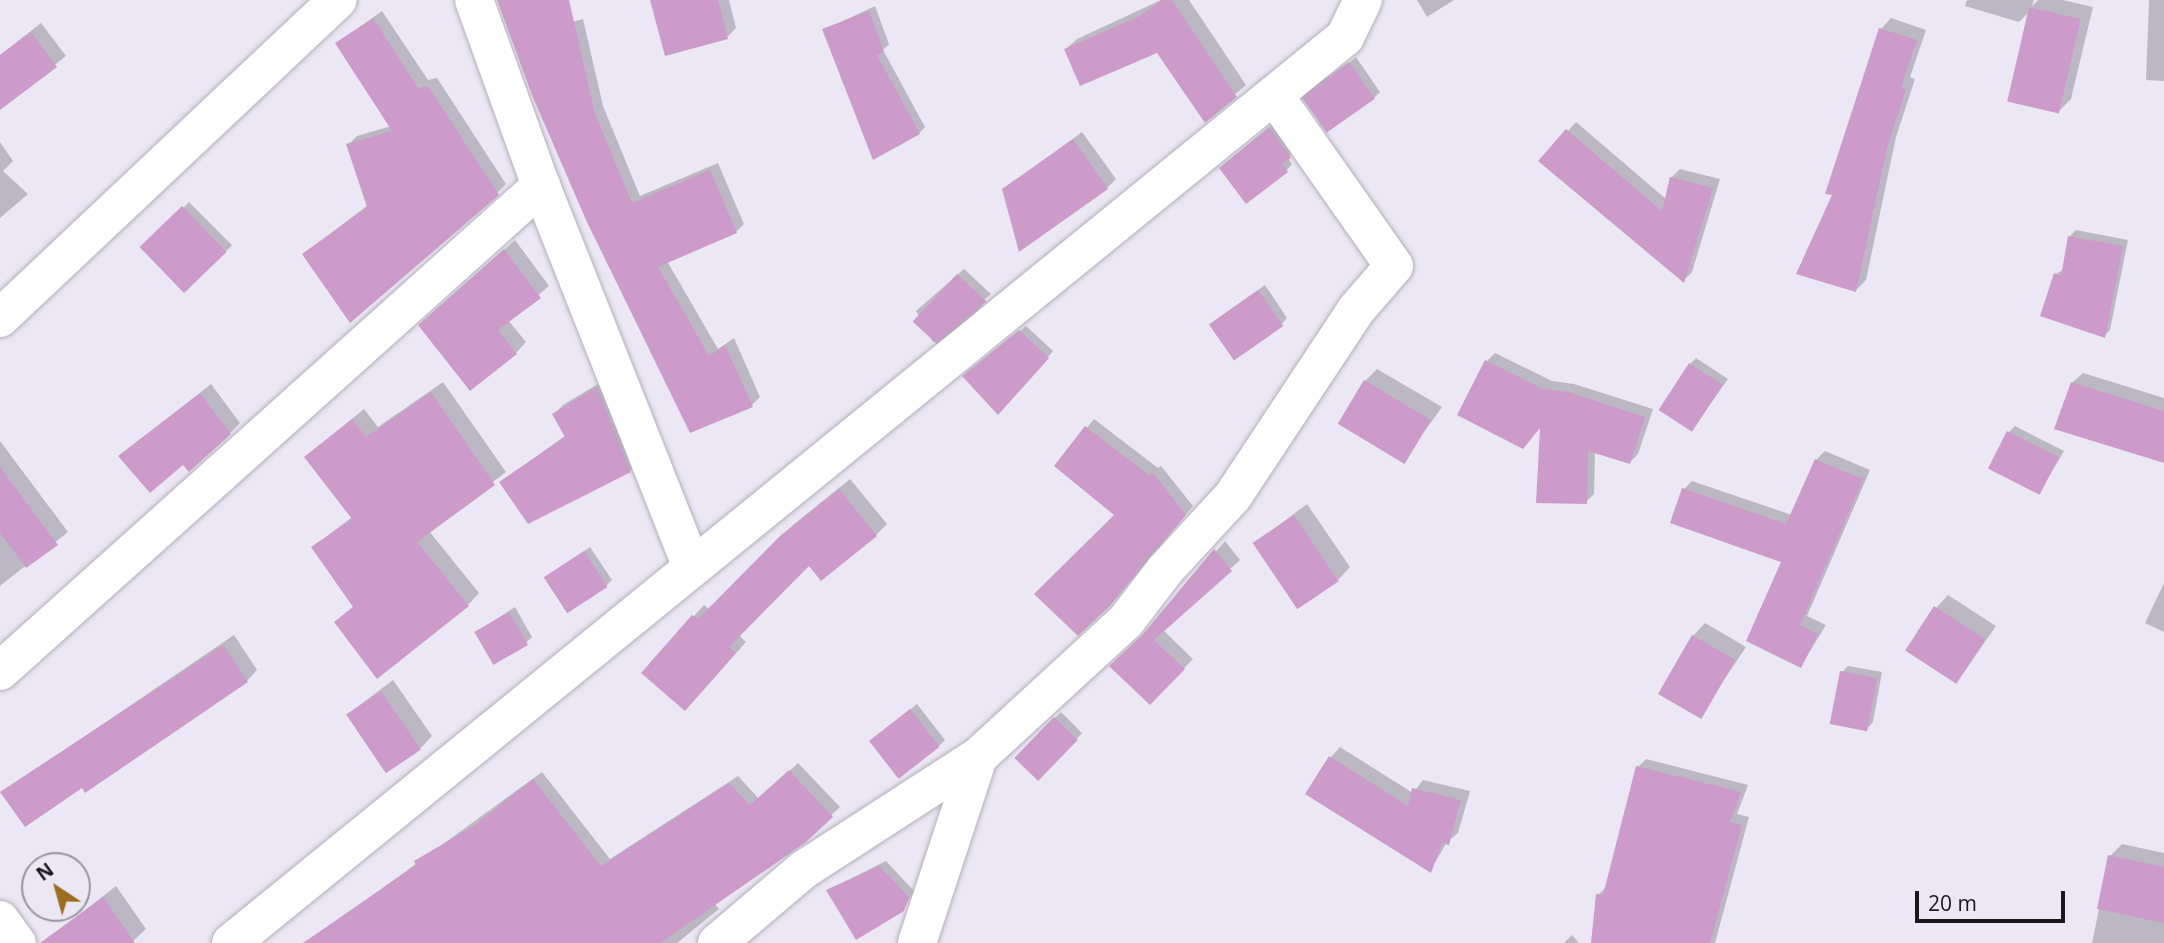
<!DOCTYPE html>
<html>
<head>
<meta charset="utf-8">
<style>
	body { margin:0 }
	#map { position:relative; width:2164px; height:943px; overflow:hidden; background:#ece7f4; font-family:"Open Sans",sans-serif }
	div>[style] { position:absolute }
	.shadow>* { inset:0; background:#0003; transform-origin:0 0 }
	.building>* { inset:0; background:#cc9bc9; transform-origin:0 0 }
	.roads { filter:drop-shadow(0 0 2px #b4afbc) drop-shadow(0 0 2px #b4afbc) }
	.minor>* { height:38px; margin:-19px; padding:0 19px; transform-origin:19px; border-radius:19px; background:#fff }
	span { translate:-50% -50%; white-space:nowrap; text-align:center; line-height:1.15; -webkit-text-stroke:6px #ece7f4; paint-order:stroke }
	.north { position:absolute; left:21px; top:852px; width:70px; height:70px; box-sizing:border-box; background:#ece7f4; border:2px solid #98949e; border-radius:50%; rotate:324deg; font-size:19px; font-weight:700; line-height:28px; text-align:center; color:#1a181d }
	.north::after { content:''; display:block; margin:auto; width:24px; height:32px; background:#9b6d1d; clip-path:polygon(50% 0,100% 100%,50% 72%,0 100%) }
	.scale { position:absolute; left:1915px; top:891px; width:150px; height:32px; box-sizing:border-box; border:4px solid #1a181d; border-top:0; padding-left:9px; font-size:21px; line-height:24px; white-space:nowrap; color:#1a181d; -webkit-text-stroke:5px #ece7f4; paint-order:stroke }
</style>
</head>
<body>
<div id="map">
	<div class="shadow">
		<div style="clip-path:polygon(499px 0,551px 0,561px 25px,583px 19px,603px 106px,640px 196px,718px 163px,744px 224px,736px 232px,667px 261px,718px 349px,734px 338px,760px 397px,752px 405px,691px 431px)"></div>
		<div style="clip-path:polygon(652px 0,729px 0,736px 28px,727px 37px)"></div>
		<div style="clip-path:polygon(1161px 0,1189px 0,1246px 85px,1205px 120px,1158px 50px,1066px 49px,1077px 39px)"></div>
		<div style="clip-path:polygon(1417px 0,1454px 0,1427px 17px)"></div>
		<div style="clip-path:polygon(1967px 0,2034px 0,2032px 6px,2038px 0,2063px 0,2093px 7px,2071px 99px,2058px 112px,2030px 11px,2019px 22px,1965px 6px)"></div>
		<div style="clip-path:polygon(2149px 0,2164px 0,2164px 81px,2146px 80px)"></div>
		<div style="clip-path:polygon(875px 6px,889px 44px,883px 50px,925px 127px,919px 133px,824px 30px)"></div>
		<div style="clip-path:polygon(382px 11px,428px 80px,437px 78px,506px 184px,497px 193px,304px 254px,368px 205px,348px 145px,357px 136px,391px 126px,338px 43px)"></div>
		<div style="clip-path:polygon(1891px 18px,1926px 30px,1910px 77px,1915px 79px,1896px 137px,1866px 280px,1856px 290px,1835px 194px,1881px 29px)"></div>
		<div style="clip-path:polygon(41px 23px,66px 56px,0 108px,0 55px)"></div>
		<div style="clip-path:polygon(1356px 57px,1380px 92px,1374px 98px,1312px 93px)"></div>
		<div style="clip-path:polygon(1276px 122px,1296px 150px,1288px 158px,1292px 164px,1287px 170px,1227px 162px)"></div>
		<div style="clip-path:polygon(1576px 122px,1666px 199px,1671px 178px,1680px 169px,1720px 179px,1692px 272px,1684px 280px,1541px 161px)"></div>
		<div style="clip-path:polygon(1082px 132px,1116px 179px,1107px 188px,1004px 190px)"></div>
		<div style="clip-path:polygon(0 142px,13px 161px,3px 171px,28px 194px,0 218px)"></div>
		<div style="left:189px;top:202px;width:61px;height:65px;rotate:45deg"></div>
		<div style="clip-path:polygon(2076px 230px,2128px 240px,2110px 330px,2104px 336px,2056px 274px,2064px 269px,2070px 236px)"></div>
		<div style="clip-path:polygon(515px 240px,549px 286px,508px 320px,526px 342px,516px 353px,431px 315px)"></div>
		<div style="clip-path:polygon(964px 269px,991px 294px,933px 342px,916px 311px)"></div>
		<div style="clip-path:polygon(1265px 285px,1287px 318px,1282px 324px,1210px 324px)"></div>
		<div style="clip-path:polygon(1026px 326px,1053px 351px,1004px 407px,971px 371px)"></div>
		<div style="clip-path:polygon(1495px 353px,1552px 381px,1574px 384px,1653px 409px,1638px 454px,1630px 462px,1595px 451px,1594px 494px,1586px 502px,1542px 425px,1487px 361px)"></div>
		<div style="clip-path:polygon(1696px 358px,1728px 379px,1692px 430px,1690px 364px)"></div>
		<div style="clip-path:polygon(1377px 369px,1442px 407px,1404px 460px,1365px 381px)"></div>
		<div style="clip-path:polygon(2083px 373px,2164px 398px,2164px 461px,2072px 383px)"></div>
		<div style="clip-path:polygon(606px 379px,639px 462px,630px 471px,501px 482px,566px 435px,554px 414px,563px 405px)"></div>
		<div style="clip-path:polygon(443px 382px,506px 472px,429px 531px,479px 593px,468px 605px,336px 622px,354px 606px,313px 547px,352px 517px,306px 457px,364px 409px,378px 427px)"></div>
		<div style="clip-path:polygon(211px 384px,240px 423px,230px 433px,183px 463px,121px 456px)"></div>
		<div style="clip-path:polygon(1094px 419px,1158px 468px,1161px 466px,1193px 506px,1118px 596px,1117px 515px,1056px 466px)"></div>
		<div style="clip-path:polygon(2015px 426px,2064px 451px,2040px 492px,2009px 432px)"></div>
		<div style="clip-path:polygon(0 441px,68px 532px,0 586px)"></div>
		<div style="clip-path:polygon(1825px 451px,1870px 470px,1807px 616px,1826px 625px,1801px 666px,1783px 561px,1684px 489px,1692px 481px,1792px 515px,1816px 460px)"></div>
		<div style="clip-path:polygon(850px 479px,887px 524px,876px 535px,809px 564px,739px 635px,746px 642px,696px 698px,643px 672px,704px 605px,710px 610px,793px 525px)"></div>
		<div style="clip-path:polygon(1307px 504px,1350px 567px,1338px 580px,1255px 543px)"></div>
		<div style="clip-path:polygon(1225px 541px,1240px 560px,1163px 630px,1193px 659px,1150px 703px,1147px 632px)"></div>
		<div style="clip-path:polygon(590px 547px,612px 580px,606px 586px,546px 578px)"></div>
		<div style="clip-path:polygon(2164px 583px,2164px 632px,2145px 623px)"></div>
		<div style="clip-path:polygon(1948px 595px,1996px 626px,1958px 681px,1936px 608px)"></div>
		<div style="clip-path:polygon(515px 607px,532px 637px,526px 643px,476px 632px)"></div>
		<div style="clip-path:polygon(1705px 623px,1746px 647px,1700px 716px,1693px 636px)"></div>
		<div style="clip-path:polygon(234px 635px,257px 670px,247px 681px,82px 786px,3px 792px)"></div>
		<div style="clip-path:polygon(1848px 666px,1882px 672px,1873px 722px,1867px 729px,1842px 672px)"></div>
		<div style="clip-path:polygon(393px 680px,432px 736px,420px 749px,348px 714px)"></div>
		<div style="clip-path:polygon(917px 704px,945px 740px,939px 746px,877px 736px)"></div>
		<div style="left:1061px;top:712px;width:30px;height:63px;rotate:45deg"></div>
		<div style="clip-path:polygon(1340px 747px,1413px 793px,1423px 780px,1470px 791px,1458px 833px,1447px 842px,1430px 871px,1331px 757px)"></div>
		<div style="clip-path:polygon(1646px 759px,1748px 785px,1737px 814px,1749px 817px,1715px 943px,1593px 943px,1598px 895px,1606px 887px,1638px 767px)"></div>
		<div style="clip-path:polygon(798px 763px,840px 807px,804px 841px,714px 903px,719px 909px,677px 943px,320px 943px,317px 936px,542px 772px,610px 859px,738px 776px,759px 799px)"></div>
		<div style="clip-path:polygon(2122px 844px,2164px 853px,2164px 943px,2092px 943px,2110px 856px)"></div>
		<div style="clip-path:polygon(886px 861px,914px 891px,903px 910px,828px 890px)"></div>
		<div style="clip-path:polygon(116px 886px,146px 929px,131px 943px,63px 943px,56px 933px)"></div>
		<div style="clip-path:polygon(1572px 935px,1579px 943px,1564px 943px)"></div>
	</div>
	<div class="building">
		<div style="clip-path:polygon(497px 0,569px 0,595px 114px,632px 203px,710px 170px,737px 233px,658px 267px,709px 356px,725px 345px,753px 407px,690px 433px,586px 220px,532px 95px)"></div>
		<div style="clip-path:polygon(650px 0,718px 0,728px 39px,665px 56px)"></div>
		<div style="clip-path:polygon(1162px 0,1172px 0,1237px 97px,1205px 123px,1157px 53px,1080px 86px,1064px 49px,1138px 17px)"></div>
		<div style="left:2029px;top:7px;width:53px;height:97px;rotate:13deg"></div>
		<div style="clip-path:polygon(869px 11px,884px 52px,877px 55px,920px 134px,873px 160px,822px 29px)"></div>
		<div style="clip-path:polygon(373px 18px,418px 88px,428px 86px,499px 195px,350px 323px,302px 254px,367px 207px,346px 144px,392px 131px,335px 43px)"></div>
		<div style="clip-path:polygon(1879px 28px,1917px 40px,1901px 87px,1906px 89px,1887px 148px,1856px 292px,1796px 274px,1832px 195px,1825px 194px)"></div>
		<div style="clip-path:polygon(31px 32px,57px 67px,0 110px,0 55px)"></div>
		<div style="left:1349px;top:62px;width:45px;height:59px;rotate:55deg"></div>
		<div style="clip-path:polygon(1269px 127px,1291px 158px,1282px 164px,1288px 172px,1246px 204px,1219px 168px)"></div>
		<div style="clip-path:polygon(1566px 129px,1662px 211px,1670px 177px,1713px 188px,1684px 283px,1538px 161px)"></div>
		<div style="clip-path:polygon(1073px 139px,1108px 189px,1019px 252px,1002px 189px)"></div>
		<div style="left:182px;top:206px;width:64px;height:59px;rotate:46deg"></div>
		<div style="clip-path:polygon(2068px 236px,2123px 246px,2105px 338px,2040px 316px,2054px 273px,2061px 276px)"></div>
		<div style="clip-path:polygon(504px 249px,541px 298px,498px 330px,517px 354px,470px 391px,418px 325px)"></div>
		<div style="left:957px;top:274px;width:40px;height:65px;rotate:43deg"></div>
		<div style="left:1258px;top:290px;width:44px;height:60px;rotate:55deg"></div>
		<div style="clip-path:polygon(1019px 330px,1049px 358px,998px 415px,962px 376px)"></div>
		<div style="clip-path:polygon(1485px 360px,1543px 389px,1565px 391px,1645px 417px,1630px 464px,1588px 451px,1587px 504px,1536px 503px,1540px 428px,1523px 449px,1457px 415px)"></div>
		<div style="left:1689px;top:363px;width:40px;height:56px;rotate:33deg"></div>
		<div style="left:1364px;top:380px;width:78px;height:51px;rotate:31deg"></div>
		<div style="clip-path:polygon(2071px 382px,2164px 411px,2164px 463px,2054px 429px)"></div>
		<div style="clip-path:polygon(597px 387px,631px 472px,528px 524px,499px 482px,565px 437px,552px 414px)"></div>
		<div style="clip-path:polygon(431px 392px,495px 485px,417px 542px,469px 606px,377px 679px,334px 622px,353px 607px,311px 547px,352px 519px,304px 457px,352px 419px,366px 437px)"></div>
		<div style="clip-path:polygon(200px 393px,231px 434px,189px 472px,183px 465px,150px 493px,118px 456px)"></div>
		<div style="clip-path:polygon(1085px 426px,1149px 475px,1153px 473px,1186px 515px,1110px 606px,1078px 636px,1034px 594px,1114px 515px,1054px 466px)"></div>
		<div style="left:2007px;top:431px;width:58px;height:42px;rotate:27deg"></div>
		<div style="clip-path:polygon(1815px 459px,1863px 479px,1800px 625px,1818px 634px,1801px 668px,1746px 641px,1781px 562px,1670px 523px,1682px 488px,1786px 524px)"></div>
		<div style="clip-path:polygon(0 467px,58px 545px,26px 568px,0 533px)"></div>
		<div style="clip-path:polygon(839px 489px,877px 536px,821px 581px,809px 566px,729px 647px,736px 653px,685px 711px,641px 673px,692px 615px,698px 619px,780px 536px)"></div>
		<div style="left:1294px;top:515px;width:80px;height:50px;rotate:56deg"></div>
		<div style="clip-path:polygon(1214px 549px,1232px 571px,1154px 640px,1185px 669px,1150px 705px,1109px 666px,1143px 634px)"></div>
		<div style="left:584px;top:551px;width:43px;height:48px;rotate:57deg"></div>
		<div style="left:1934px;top:606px;width:61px;height:53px;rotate:33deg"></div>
		<div style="left:509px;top:612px;width:38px;height:40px;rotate:60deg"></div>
		<div style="left:1692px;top:635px;width:50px;height:68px;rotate:30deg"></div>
		<div style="clip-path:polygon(223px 645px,248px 682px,85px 793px,82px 788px,25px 827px,0 792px)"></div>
		<div style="left:1840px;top:671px;width:38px;height:54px;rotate:11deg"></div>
		<div style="left:381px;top:691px;width:71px;height:42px;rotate:56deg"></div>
		<div style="left:910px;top:709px;width:48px;height:52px;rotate:52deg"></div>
		<div style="left:1054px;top:717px;width:33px;height:57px;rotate:44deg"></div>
		<div style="clip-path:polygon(1329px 756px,1408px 806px,1412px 788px,1461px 800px,1449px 845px,1442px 843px,1431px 873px,1305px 794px)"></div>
		<div style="clip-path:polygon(1636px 766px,1741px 792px,1730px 822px,1742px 825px,1710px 943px,1591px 943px,1596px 894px,1603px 895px)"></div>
		<div style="clip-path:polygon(789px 770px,833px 817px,805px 843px,660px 943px,303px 943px,416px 865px,414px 861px,472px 827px,533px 779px,601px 866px,729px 783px,750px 805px)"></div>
		<div style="clip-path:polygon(2108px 855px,2164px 867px,2164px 923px,2097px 909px)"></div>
		<div style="clip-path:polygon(879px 866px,909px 897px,904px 911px,856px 940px,826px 890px)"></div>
		<div style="clip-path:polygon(103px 897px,135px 943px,40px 943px)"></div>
	</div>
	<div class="roads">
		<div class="minor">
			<div style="left:474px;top:0;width:198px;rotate:70.2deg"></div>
			<div style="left:541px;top:186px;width:410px;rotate:68.4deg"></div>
			<div style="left:0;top:318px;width:464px;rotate:-43.3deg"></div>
			<div style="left:0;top:671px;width:727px;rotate:-41.88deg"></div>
			<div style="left:0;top:920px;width:29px;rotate:54deg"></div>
			<div style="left:231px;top:943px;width:1436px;rotate:-39.12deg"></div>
			<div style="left:1345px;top:37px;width:41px;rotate:-64.1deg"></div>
			<div style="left:717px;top:943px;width:113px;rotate:-40.3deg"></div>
			<div style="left:803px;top:870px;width:208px;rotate:-32.9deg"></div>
			<div style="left:978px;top:757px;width:201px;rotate:-42.6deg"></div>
			<div style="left:1126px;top:621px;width:64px;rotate:-52.6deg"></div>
			<div style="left:1165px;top:570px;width:100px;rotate:-47.4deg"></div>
			<div style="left:1233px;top:496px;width:223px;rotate:-56.5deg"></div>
			<div style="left:1356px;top:310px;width:58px;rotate:-49.2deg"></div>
			<div style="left:1394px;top:266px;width:209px;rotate:-125.1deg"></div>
			<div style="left:917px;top:943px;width:196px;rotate:-71.8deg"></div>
		</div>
	</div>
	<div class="north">N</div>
	<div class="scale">20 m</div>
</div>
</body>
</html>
